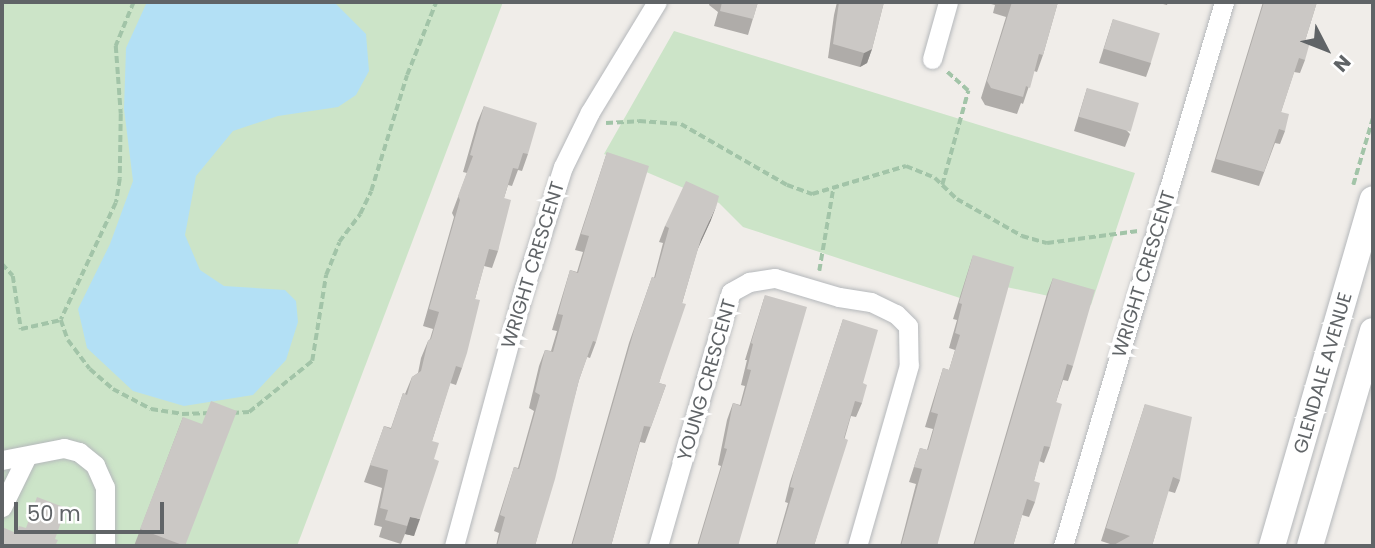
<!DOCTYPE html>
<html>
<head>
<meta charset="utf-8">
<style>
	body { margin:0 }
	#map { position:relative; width:1375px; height:548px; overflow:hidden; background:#f0ede9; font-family:Poppins,sans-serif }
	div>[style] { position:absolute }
	.green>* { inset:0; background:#cce4c8 }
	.water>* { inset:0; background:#b3e0f5 }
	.path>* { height:3.5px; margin-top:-1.75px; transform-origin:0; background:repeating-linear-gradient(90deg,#a2c4a8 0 7px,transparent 0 10.5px) }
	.roads { filter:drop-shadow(0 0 2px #b5b8bb) drop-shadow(0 0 2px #b5b8bb) }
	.minor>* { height:19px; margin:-9.5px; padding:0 9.5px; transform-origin:9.5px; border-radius:9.5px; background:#fff }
	.secondary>* { height:26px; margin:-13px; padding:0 13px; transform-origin:13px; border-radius:13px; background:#fff }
	.wall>* { inset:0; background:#afaca9 }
	.shaded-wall>* { inset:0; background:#8e8c8a }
	.building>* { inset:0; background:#cbc8c5; transform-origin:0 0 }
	span { translate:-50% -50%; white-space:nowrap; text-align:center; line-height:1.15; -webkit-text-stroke:7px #fff; paint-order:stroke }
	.street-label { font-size:19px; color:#606467 }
	.frame { position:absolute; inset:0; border:4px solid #606467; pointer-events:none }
	.north { position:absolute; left:1291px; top:14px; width:70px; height:70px; -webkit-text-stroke:5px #fff; paint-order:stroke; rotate:132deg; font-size:19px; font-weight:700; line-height:28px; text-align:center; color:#606467 }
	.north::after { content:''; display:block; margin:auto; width:24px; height:32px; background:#606467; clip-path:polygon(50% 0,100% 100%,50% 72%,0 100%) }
	.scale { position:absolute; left:14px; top:502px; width:150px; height:32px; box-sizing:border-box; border:4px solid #606467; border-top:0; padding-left:9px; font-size:21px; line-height:24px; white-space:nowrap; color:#606467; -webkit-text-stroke:5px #fff; paint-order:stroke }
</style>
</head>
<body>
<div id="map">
	<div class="green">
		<div style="clip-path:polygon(2px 2px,503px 2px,297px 546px,2px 546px)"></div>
		<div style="clip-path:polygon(674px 31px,1135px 173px,1091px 305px,978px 281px,960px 298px,743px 227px,719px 203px,604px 154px)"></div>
	</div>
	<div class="water">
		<div style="clip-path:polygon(147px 2px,334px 2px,366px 34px,369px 71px,356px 95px,338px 107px,278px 116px,233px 131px,196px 176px,185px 235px,200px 270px,224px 286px,285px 290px,296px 301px,298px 322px,286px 360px,253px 395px,184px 406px,133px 391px,87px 348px,78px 309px,110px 244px,133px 181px,124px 109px,126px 48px)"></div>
	</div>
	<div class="path">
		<div style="left:134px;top:2px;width:48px;rotate:112.2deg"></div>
		<div style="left:116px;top:46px;width:68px;rotate:85.8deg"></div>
		<div style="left:121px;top:114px;width:65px;rotate:90.9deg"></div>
		<div style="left:120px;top:179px;width:24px;rotate:99deg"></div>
		<div style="left:116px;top:203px;width:129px;rotate:115.2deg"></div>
		<div style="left:61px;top:320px;width:21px;rotate:71deg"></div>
		<div style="left:68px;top:340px;width:36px;rotate:53deg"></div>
		<div style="left:90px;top:369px;width:30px;rotate:41deg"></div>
		<div style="left:113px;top:389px;width:43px;rotate:27.8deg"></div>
		<div style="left:151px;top:409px;width:31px;rotate:9deg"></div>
		<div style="left:182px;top:414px;width:29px;rotate:-2deg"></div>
		<div style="left:606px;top:123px;width:33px;rotate:-3deg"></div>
		<div style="left:639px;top:121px;width:42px;rotate:4.1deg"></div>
		<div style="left:681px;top:124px;width:122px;rotate:29.9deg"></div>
		<div style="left:787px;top:185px;width:27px;rotate:20deg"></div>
		<div style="left:812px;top:194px;width:98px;rotate:-16.6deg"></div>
		<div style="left:906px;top:166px;width:31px;rotate:22deg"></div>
		<div style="left:935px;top:178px;width:30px;rotate:44deg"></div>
		<div style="left:957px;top:199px;width:75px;rotate:29.6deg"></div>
		<div style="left:1022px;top:236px;width:26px;rotate:16deg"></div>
		<div style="left:1047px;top:243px;width:92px;rotate:-7.5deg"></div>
		<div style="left:942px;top:185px;width:98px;rotate:-74.5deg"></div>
		<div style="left:968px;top:91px;width:30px;rotate:-138deg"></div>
		<div style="left:1353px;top:185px;width:71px;rotate:-73.6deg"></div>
		<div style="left:2px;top:264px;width:16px;rotate:47deg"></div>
		<div style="left:13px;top:276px;width:54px;rotate:81.4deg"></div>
		<div style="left:21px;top:329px;width:41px;rotate:-12.7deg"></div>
		<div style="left:819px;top:271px;width:83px;rotate:-80.3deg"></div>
		<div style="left:232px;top:413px;width:17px;rotate:-3deg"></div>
		<div style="left:249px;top:412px;width:81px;rotate:-39deg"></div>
		<div style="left:312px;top:361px;width:87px;rotate:-80.8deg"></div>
		<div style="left:326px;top:275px;width:35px;rotate:-68deg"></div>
		<div style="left:339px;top:242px;width:35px;rotate:-53deg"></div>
		<div style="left:360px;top:214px;width:25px;rotate:-64deg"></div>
		<div style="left:371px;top:191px;width:121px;rotate:-72.8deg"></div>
		<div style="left:407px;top:75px;width:79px;rotate:-68.3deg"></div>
	</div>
	<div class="roads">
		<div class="minor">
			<div style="left:932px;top:59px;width:59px;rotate:-74.3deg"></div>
			<div style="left:2px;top:460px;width:63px;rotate:-11deg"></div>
			<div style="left:64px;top:448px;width:16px;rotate:15deg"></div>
			<div style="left:79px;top:452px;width:21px;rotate:39deg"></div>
			<div style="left:95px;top:465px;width:24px;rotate:66deg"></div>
			<div style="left:105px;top:487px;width:59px;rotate:90deg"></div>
			<div style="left:2px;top:507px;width:55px;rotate:-63.9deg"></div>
			<div style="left:454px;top:546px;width:263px;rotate:-74.8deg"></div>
			<div style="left:523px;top:292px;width:131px;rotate:-72.3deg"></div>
			<div style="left:563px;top:167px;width:61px;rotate:-63.9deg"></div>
			<div style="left:590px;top:112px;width:129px;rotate:-58.7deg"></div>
			<div style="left:658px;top:546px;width:264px;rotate:-74deg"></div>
			<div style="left:731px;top:292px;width:21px;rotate:-29deg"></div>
			<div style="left:749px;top:282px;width:26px;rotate:-9deg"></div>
			<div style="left:775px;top:278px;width:67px;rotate:16.5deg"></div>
			<div style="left:839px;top:297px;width:32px;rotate:9deg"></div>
			<div style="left:871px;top:302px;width:28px;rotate:26deg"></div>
			<div style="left:896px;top:314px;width:17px;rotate:45deg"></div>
			<div style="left:908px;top:326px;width:39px;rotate:89deg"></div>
			<div style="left:909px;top:365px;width:188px;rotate:106deg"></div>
			<div style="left:1063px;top:546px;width:567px;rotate:-73.51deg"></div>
		</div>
		<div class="secondary">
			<div style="left:1272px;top:546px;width:361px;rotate:-73.8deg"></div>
			<div style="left:1310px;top:546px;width:224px;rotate:-73.7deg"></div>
		</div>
	</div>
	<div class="wall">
		<div style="clip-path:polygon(710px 2px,758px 2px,748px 35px,714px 26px,718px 12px,709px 5px)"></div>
		<div style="clip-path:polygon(837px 2px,884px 2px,872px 49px,867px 63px,860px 67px,828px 58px,834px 15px)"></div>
		<div style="clip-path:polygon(991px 2px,1058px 2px,1043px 55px,1037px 72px,1034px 71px,1023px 104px,1021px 103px,1017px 114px,985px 105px,981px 98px,1006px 17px,993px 13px,995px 5px,991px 4px)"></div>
		<div style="clip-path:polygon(1155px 2px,1168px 2px,1167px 5px)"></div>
		<div style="clip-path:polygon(1263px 2px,1323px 2px,1322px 4px,1317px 2px,1305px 41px,1305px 60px,1300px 73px,1294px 72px,1281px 112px,1285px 131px,1280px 144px,1275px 143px,1259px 186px,1211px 172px)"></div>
		<div style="clip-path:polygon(1113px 19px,1151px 63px,1146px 77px,1099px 63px)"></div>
		<div style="clip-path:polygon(1087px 88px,1130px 134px,1125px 147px,1074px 131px)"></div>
		<div style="clip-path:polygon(484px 106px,528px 154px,522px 171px,518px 170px,512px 186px,508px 185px,504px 198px,498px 251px,492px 268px,484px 266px,475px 299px,462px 368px,456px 385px,450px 383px,432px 441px,414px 536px,405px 534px,401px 544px,379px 537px,382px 527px,374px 525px,382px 488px,364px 482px,384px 426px,391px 428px,403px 393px,405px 394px,412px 377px,418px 373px,421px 358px,428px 341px,430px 339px,433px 329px,423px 326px,454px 217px,452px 213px,467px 173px,463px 172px,477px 123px)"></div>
		<div style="clip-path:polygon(607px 152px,596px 342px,590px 358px,587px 357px,579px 380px,535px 546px,496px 546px,499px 533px,494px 531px,514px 467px,518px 468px,534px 411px,529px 408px,539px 366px,545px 350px,551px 351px,557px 331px,552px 330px,570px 270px,577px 272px,583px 252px,575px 250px)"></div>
		<div style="clip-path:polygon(711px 220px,698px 248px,659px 383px,666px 385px,645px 443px,640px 442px,611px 546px,571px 546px,629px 343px,652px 277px,654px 278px,663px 243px,659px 242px,665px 226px)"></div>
		<div style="clip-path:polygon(973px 255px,937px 546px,900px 546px,916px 484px,909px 482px,920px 448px,927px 450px,933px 429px,925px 427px,943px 368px,949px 370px,955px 350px,949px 348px,957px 320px,953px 319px)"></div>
		<div style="clip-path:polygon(1053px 278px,1073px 366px,1068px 381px,1063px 380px,1056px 402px,1050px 447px,1044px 463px,1039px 461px,1034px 481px,1035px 502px,1029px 517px,1022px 515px,1013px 546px,973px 546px,1047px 294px)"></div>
		<div style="clip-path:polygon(765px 295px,738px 546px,697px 546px,721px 466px,718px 465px,727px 420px,733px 403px,740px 405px,745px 386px,741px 385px,747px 360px,745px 360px)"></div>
		<div style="clip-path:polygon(843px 319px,863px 383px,862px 403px,856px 417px,851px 416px,814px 546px,776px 545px,788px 503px,785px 502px,790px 482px)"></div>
		<div style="clip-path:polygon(1145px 404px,1180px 480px,1175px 493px,1168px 491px,1152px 546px,1113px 545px,1101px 541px)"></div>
		<div style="clip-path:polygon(183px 417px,186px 546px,134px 546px)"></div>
	</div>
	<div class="shaded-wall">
		<div style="clip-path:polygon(872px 49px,867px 63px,860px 67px,864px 53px)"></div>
		<div style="clip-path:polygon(717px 204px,711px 220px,695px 255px,701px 239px)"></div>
		<div style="clip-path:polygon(410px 517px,420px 519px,414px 536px,405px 534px)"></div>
	</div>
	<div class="building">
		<div style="clip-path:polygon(722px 2px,758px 2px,753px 19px,720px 11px)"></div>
		<div style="clip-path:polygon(839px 2px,884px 2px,872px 49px,864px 53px,833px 44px)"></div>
		<div style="clip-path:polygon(1012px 2px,1058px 2px,1043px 55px,1039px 54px,1030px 88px,1026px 86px,1023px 97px,991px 88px,987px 81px)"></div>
		<div style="clip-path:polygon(1264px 2px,1317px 2px,1305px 41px,1310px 42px,1305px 60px,1299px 58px,1281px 112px,1289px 114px,1285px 131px,1279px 129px,1264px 172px,1216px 159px)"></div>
		<div style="left:1113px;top:19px;width:49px;height:31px;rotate:17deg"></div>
		<div style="left:1087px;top:88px;width:54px;height:30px;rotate:16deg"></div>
		<div style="clip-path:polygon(484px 106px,537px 123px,528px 154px,523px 153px,518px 169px,513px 168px,504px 198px,511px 200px,498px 251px,489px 249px,475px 299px,480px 300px,467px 353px,462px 368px,456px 366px,432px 441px,439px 443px,434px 459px,439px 461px,420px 519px,410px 517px,407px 526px,385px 520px,388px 510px,380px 508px,388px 470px,370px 465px,384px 426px,391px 429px,403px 393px,407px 395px,412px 377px,421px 371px,428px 341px,431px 339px,439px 312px,429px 309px,460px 200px,458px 196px,473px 156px,470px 155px)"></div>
		<div style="clip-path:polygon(607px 152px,649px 166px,596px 342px,593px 341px,579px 380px,555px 479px,535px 546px,497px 546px,505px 517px,500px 515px,514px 467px,519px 469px,540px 395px,535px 392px,545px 350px,553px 352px,563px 315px,558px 314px,570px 270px,578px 273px,589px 236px,581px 234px)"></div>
		<div style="clip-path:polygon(686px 181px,719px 196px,717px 204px,701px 239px,682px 303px,686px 304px,659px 383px,666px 385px,651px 427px,644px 426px,611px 546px,572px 546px,635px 327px,652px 277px,655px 278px,669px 228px,665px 226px)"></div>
		<div style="clip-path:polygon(973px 255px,1014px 267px,937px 546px,901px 546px,922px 469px,914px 467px,920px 448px,928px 450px,938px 414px,931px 412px,943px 368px,949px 370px,960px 335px,955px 333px,962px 304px,959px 303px)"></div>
		<div style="clip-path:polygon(1053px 278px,1095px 290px,1073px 366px,1067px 364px,1056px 402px,1062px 404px,1050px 447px,1044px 446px,1034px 481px,1040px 483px,1035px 502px,1027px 499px,1013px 546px,974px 546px)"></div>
		<div style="clip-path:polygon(765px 295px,807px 307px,738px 546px,698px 546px,727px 449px,724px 448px,733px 403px,741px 406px,751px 370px,747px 369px,753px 344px,751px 343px)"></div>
		<div style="clip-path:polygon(843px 319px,878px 330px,863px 383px,867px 385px,862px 403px,855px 401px,844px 438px,848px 440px,814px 546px,773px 546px,774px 544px,777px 545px,794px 488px,790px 487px,795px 467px)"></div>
		<div style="clip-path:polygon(211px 401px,237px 411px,185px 546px,140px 529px,183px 417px,202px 424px)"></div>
		<div style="clip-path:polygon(1145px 404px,1192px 417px,1180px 480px,1173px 477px,1152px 546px,1112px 546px,1130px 536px,1106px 528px)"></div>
		<div style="clip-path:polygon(37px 497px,66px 508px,55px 539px,58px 540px,55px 546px,2px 546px,2px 527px,16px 533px,19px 526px,26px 528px)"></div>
	</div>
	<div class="street-label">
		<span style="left:533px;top:265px;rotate:-73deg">WRIGHT CRESCENT</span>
		<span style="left:1144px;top:274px;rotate:-73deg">WRIGHT CRESCENT</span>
		<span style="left:1323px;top:373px;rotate:-74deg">GLENDALE AVENUE</span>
		<span style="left:707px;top:380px;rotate:-74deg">YOUNG CRESCENT</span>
	</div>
	<div class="frame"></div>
	<div class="north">N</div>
	<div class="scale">50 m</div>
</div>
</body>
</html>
